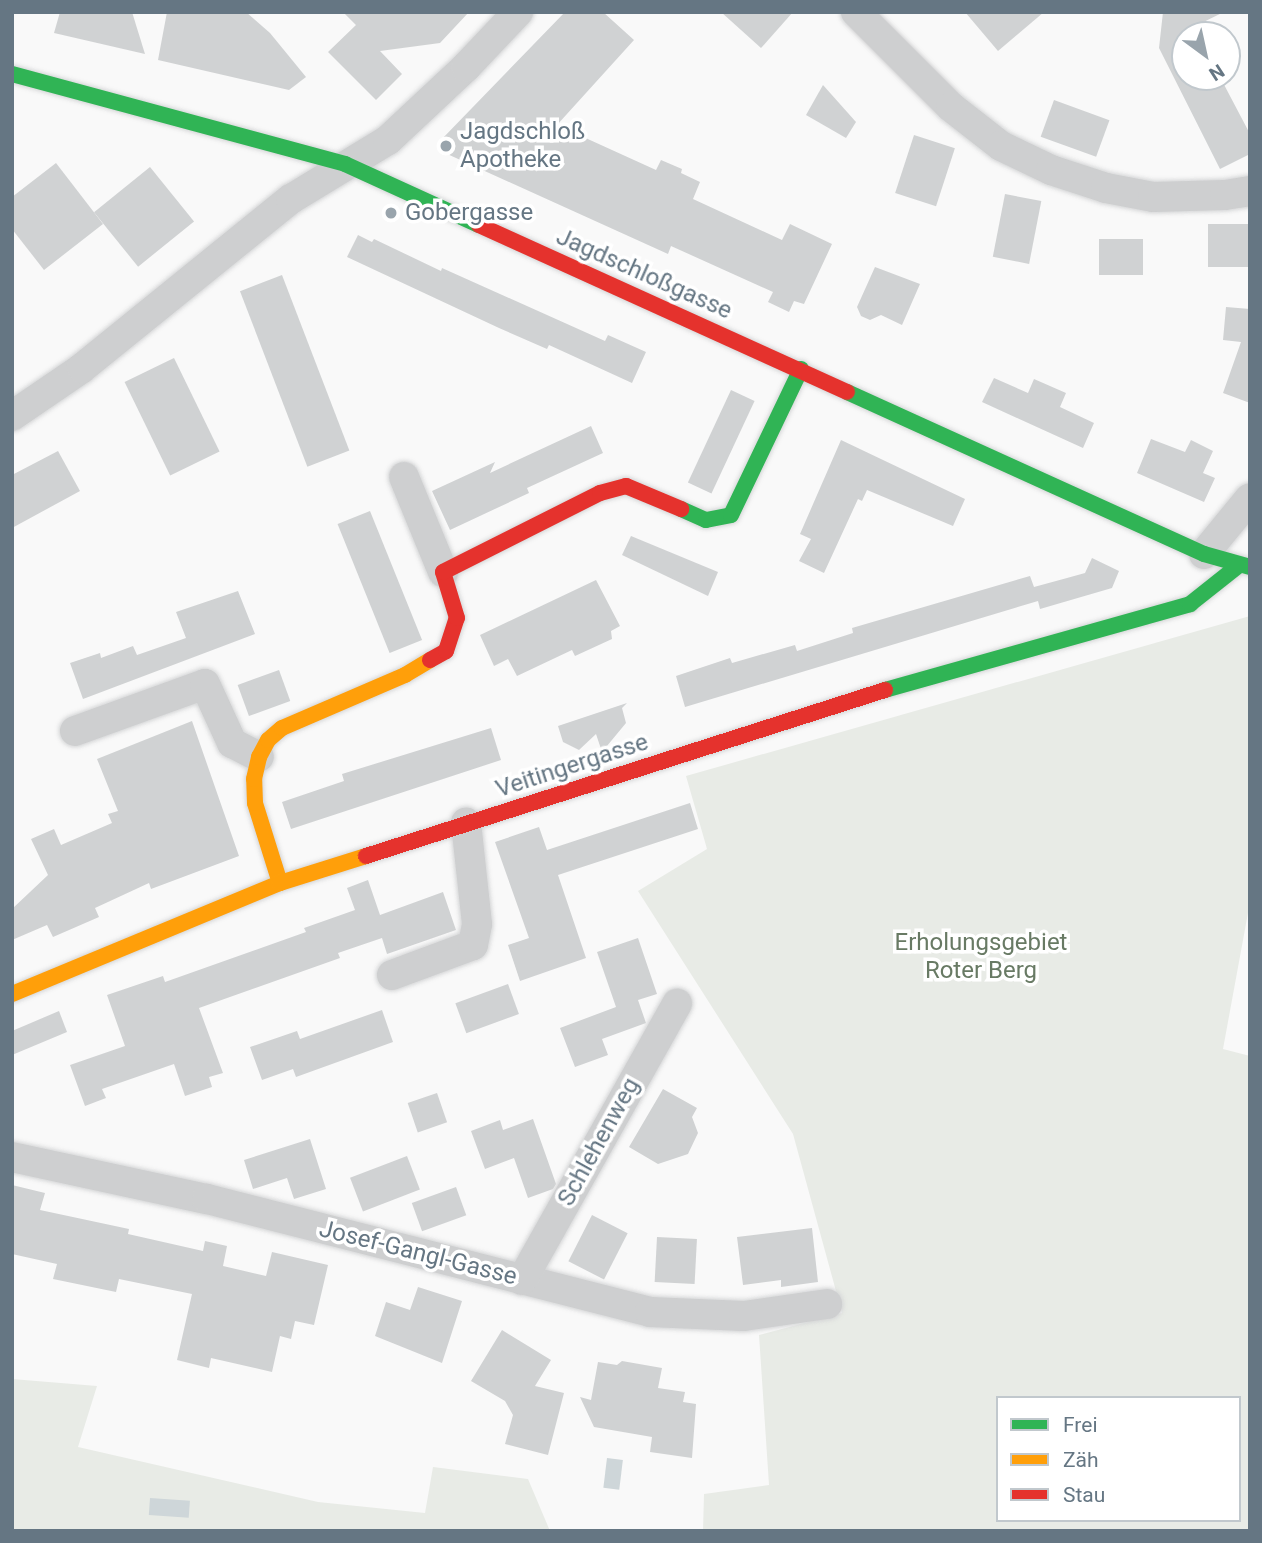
<!DOCTYPE html>
<html>
<head>
<meta charset="utf-8">
<style>
	body { margin:0 }
	#map { position:relative; width:1262px; height:1543px; overflow:hidden; background:#f9f9f9; font-family:Roboto,sans-serif }
	div>[style] { position:absolute }
	.green>* { inset:0; background:#e8ebe6 }
	.water>* { inset:0; background:#ced6d9; transform-origin:0 0 }
	.building>* { inset:0; background:#d0d2d3; transform-origin:0 0 }
	.roads { filter:drop-shadow(0 0 2px #d5d6d7) drop-shadow(0 0 2px #d5d6d7) }
	.street>* { height:30px; margin:-15px; padding:0 15px; transform-origin:15px; border-radius:15px; background:#cecfd0 }
	.fast>* { height:16px; margin:-8px; padding:0 8px; transform-origin:8px; border-radius:8px; background:#30b455 }
	.slow>* { height:16px; margin:-8px; padding:0 8px; transform-origin:8px; border-radius:8px; background:#ff9f0a }
	.jam>* { height:16px; margin:-8px; padding:0 8px; transform-origin:8px; border-radius:8px; background:#e5322d }
	.dots>* { width:19px; height:19px; translate:-50% -50%; box-sizing:border-box; border:4px solid #fff; border-radius:50% }
	span { translate:-50% -50%; white-space:nowrap; text-align:center; line-height:1.15; -webkit-text-stroke:7px #fff; paint-order:stroke }
	.poi-label { font-size:24px; color:#657683 }
	.left { translate:0 -50%; text-align:left }
	.street-label { font-size:24px; color:#657683 }
	.park-label { font-size:24px; color:#687a64 }
	.frame { position:absolute; inset:0; border:14px solid #657683; pointer-events:none }
	.legend { position:absolute; left:996px; top:1396px; width:245px; height:126px; box-sizing:border-box; background:#fff; border:2px solid #c1c8cd; margin:0; padding:9px 12px; list-style:none; font-size:21px; color:#657683 }
	.legend li { display:flex; align-items:center; gap:14px; height:35px }
	.legend b { width:35px; border:2px solid #c1c8cd }
	.north { position:absolute; left:1171px; top:21px; width:70px; height:70px; box-sizing:border-box; background:#fff; border:2px solid #c1c8cd; border-radius:50%; rotate:147deg; font-size:19px; font-weight:700; line-height:28px; text-align:center; color:#657683 }
	.north::after { content:''; display:block; margin:auto; width:24px; height:32px; background:#99a4ac; clip-path:polygon(50% 0,100% 100%,50% 72%,0 100%) }
</style>
</head>
<body>
<div id="map">
	<div class="green">
		<div style="clip-path:polygon(evenodd,1250px 616px,1250px 902px,1223px 1049px,1250px 1056px,1250px 1531px,703px 1531px,704px 1494px,769px 1485px,759px 1335px,842px 1313px,793px 1134px,638px 891px,707px 849px,686px 776px,1250px 616px,998px 1398px,1239px 1398px,1239px 1520px,998px 1520px,998px 1398px)"></div>
		<div style="clip-path:polygon(12px 1379px,97px 1386px,78px 1447px,318px 1502px,425px 1513px,433px 1467px,528px 1479px,550px 1531px,12px 1531px)"></div>
	</div>
	<div class="water">
		<div style="left:607px;top:1458px;width:16px;height:30px;rotate:7deg"></div>
		<div style="left:150px;top:1498px;width:40px;height:17px;rotate:4deg"></div>
	</div>
	<div class="building">
		<div style="clip-path:polygon(60px 12px,132px 12px,145px 54px,54px 33px)"></div>
		<div style="clip-path:polygon(167px 12px,246px 12px,270px 33px,306px 77px,289px 90px,158px 60px)"></div>
		<div style="clip-path:polygon(343px 12px,469px 12px,440px 43px,380px 51px,402px 74px,376px 100px,328px 52px,356px 25px)"></div>
		<div style="clip-path:polygon(565px 12px,603px 12px,634px 40px,557px 125px,656px 170px,661px 160px,682px 169px,681px 173px,700px 182px,693px 199px,782px 240px,790px 224px,832px 244px,804px 304px,794px 301px,789px 312px,768px 302px,773px 292px,671px 246px,668px 254px,445px 153px,441px 140px)"></div>
		<div style="clip-path:polygon(721px 12px,793px 12px,761px 48px)"></div>
		<div style="clip-path:polygon(965px 12px,1044px 12px,998px 51px)"></div>
		<div style="clip-path:polygon(1163px 12px,1224px 12px,1185px 31px,1185px 77px,1220px 77px,1250px 134px,1250px 154px,1220px 169px,1159px 48px)"></div>
		<div style="clip-path:polygon(823px 85px,856px 122px,846px 138px,806px 115px)"></div>
		<div style="left:1054px;top:100px;width:59px;height:39px;rotate:20deg"></div>
		<div style="left:914px;top:135px;width:43px;height:61px;rotate:18deg"></div>
		<div style="clip-path:polygon(56px 163px,103px 224px,44px 270px,12px 229px,12px 197px)"></div>
		<div style="left:150px;top:167px;width:70px;height:72px;rotate:51deg"></div>
		<div style="left:1005px;top:194px;width:37px;height:64px;rotate:11deg"></div>
		<div style="left:1250px;top:224px;width:43px;height:42px;rotate:90deg"></div>
		<div style="clip-path:polygon(358px 235px,372px 242px,374px 239px,441px 271px,442px 268px,605px 341px,608px 335px,646px 352px,632px 383px,549px 345px,547px 349px,499px 328px,347px 257px)"></div>
		<div style="left:1099px;top:239px;width:44px;height:36px"></div>
		<div style="clip-path:polygon(875px 267px,920px 284px,902px 325px,881px 315px,870px 320px,861px 316px,857px 307px)"></div>
		<div style="left:282px;top:275px;width:188px;height:45px;rotate:69deg"></div>
		<div style="clip-path:polygon(1226px 307px,1250px 309px,1250px 403px,1223px 393px,1241px 342px,1223px 340px)"></div>
		<div style="left:174px;top:358px;width:104px;height:55px;rotate:64deg"></div>
		<div style="clip-path:polygon(994px 378px,1028px 393px,1034px 379px,1066px 393px,1060px 407px,1094px 423px,1083px 448px,982px 402px)"></div>
		<div style="left:731px;top:390px;width:26px;height:102px;rotate:25deg"></div>
		<div style="clip-path:polygon(591px 426px,603px 453px,527px 488px,529px 493px,450px 530px,432px 491px,495px 462px,490px 473px)"></div>
		<div style="clip-path:polygon(1151px 439px,1185px 452px,1191px 440px,1213px 451px,1203px 473px,1215px 478px,1204px 502px,1137px 473px)"></div>
		<div style="clip-path:polygon(841px 440px,965px 499px,953px 526px,867px 490px,862px 501px,858px 499px,824px 573px,799px 561px,811px 539px,800px 534px)"></div>
		<div style="clip-path:polygon(58px 451px,80px 491px,12px 528px,12px 475px)"></div>
		<div style="left:370px;top:511px;width:139px;height:35px;rotate:68deg"></div>
		<div style="clip-path:polygon(631px 536px,718px 572px,708px 596px,622px 555px)"></div>
		<div style="clip-path:polygon(1092px 558px,1119px 571px,1112px 588px,1040px 609px,1038px 601px,685px 707px,676px 676px,730px 658px,732px 663px,795px 645px,797px 651px,853px 633px,852px 628px,1030px 576px,1034px 587px,1067px 578px,1085px 573px)"></div>
		<div style="clip-path:polygon(596px 580px,620px 626px,611px 631px,612px 639px,575px 656px,572px 650px,517px 676px,508px 659px,494px 666px,480px 635px)"></div>
		<div style="clip-path:polygon(238px 591px,255px 634px,83px 699px,70px 663px,100px 653px,101px 658px,133px 646px,137px 655px,186px 638px,176px 612px)"></div>
		<div style="left:279px;top:670px;width:33px;height:44px;rotate:70deg"></div>
		<div style="clip-path:polygon(627px 703px,622px 708px,626px 723px,602px 752px,596px 734px,579px 750px,563px 742px,558px 726px)"></div>
		<div style="clip-path:polygon(192px 721px,239px 856px,151px 889px,149px 883px,95px 908px,99px 917px,53px 937px,47px 925px,12px 940px,12px 909px,48px 875px,31px 839px,54px 829px,61px 845px,112px 823px,108px 814px,118px 811px,97px 759px)"></div>
		<div style="clip-path:polygon(491px 728px,501px 760px,291px 829px,282px 802px,344px 781px,342px 774px)"></div>
		<div style="clip-path:polygon(690px 803px,698px 829px,558px 875px,586px 958px,520px 981px,508px 945px,529px 938px,495px 842px,539px 827px,547px 850px)"></div>
		<div style="clip-path:polygon(368px 880px,380px 915px,443px 892px,456px 930px,387px 954px,382px 938px,338px 953px,340px 958px,199px 1008px,223px 1073px,209px 1077px,212px 1087px,185px 1096px,174px 1064px,102px 1089px,106px 1098px,85px 1106px,70px 1065px,125px 1046px,107px 995px,163px 976px,165px 982px,306px 932px,304px 928px,355px 910px,347px 888px)"></div>
		<div style="clip-path:polygon(638px 938px,657px 994px,638px 1000px,646px 1023px,602px 1039px,608px 1055px,575px 1067px,560px 1028px,616px 1007px,597px 952px)"></div>
		<div style="left:508px;top:984px;width:32px;height:56px;rotate:70deg"></div>
		<div style="clip-path:polygon(382px 1010px,393px 1042px,296px 1077px,293px 1069px,262px 1080px,250px 1047px,297px 1031px,300px 1039px)"></div>
		<div style="clip-path:polygon(59px 1011px,67px 1032px,12px 1055px,12px 1031px)"></div>
		<div style="clip-path:polygon(663px 1089px,697px 1108px,692px 1117px,698px 1133px,688px 1154px,658px 1164px,629px 1147px)"></div>
		<div style="left:437px;top:1093px;width:31px;height:31px;rotate:71deg"></div>
		<div style="clip-path:polygon(533px 1119px,556px 1184px,553px 1189px,528px 1198px,514px 1158px,485px 1169px,471px 1131px,500px 1120px,503px 1130px)"></div>
		<div style="clip-path:polygon(310px 1139px,326px 1189px,294px 1199px,287px 1178px,253px 1189px,244px 1160px)"></div>
		<div style="left:407px;top:1156px;width:36px;height:61px;rotate:69deg"></div>
		<div style="clip-path:polygon(12px 1185px,45px 1193px,40px 1210px,129px 1229px,128px 1234px,203px 1251px,205px 1241px,227px 1246px,223px 1266px,266px 1276px,272px 1252px,328px 1265px,314px 1325px,295px 1321px,291px 1339px,280px 1336px,272px 1372px,211px 1358px,209px 1368px,177px 1360px,192px 1294px,119px 1279px,116px 1292px,53px 1279px,57px 1264px,12px 1254px)"></div>
		<div style="left:456px;top:1187px;width:30px;height:47px;rotate:70deg"></div>
		<div style="left:592px;top:1215px;width:40px;height:52px;rotate:27deg"></div>
		<div style="clip-path:polygon(812px 1228px,818px 1282px,781px 1287px,781px 1280px,743px 1285px,737px 1237px)"></div>
		<div style="left:657px;top:1237px;width:40px;height:45px;rotate:3deg"></div>
		<div style="clip-path:polygon(418px 1287px,462px 1301px,442px 1363px,375px 1336px,386px 1302px,410px 1310px)"></div>
		<div style="clip-path:polygon(502px 1330px,551px 1360px,535px 1386px,564px 1393px,548px 1455px,505px 1444px,513px 1415px,505px 1401px,471px 1381px)"></div>
		<div style="clip-path:polygon(622px 1361px,662px 1368px,658px 1388px,685px 1392px,683px 1402px,696px 1404px,692px 1458px,650px 1452px,652px 1437px,594px 1427px,580px 1397px,591px 1400px,598px 1362px,617px 1365px)"></div>
	</div>
	<div class="roads">
		<div class="street">
			<div style="left:856px;top:12px;width:134px;rotate:45deg"></div>
			<div style="left:951px;top:107px;width:63px;rotate:38deg"></div>
			<div style="left:1001px;top:146px;width:55px;rotate:25.6deg"></div>
			<div style="left:1051px;top:170px;width:58px;rotate:18.1deg"></div>
			<div style="left:1106px;top:188px;width:48px;rotate:10.8deg"></div>
			<div style="left:1153px;top:197px;width:72px;rotate:-1.6deg"></div>
			<div style="left:1225px;top:195px;width:25px;rotate:-9deg"></div>
			<div style="left:12px;top:416px;width:85px;rotate:-34.4deg"></div>
			<div style="left:82px;top:368px;width:269px;rotate:-39deg"></div>
			<div style="left:291px;top:199px;width:114px;rotate:-31.3deg"></div>
			<div style="left:388px;top:140px;width:107px;rotate:-43.1deg"></div>
			<div style="left:466px;top:67px;width:76px;rotate:-46.6deg"></div>
			<div style="left:404px;top:477px;width:103px;rotate:67.7deg"></div>
			<div style="left:1204px;top:554px;width:72px;rotate:-50.6deg"></div>
			<div style="left:75px;top:731px;width:138px;rotate:-19.9deg"></div>
			<div style="left:205px;top:684px;width:65px;rotate:65.4deg"></div>
			<div style="left:232px;top:743px;width:30px;rotate:27deg"></div>
			<div style="left:392px;top:975px;width:86px;rotate:-20.3deg"></div>
			<div style="left:473px;top:945px;width:21px;rotate:-79deg"></div>
			<div style="left:477px;top:924px;width:102px;rotate:-96.2deg"></div>
			<div style="left:12px;top:1157px;width:199px;rotate:12.2deg"></div>
			<div style="left:207px;top:1199px;width:457px;rotate:14.3deg"></div>
			<div style="left:650px;top:1312px;width:94px;rotate:2.4deg"></div>
			<div style="left:744px;top:1316px;width:84px;rotate:-8.2deg"></div>
			<div style="left:522px;top:1280px;width:317px;rotate:-60.7deg"></div>
		</div>
		<div class="fast">
			<div style="left:12px;top:74px;width:345px;rotate:15.1deg"></div>
			<div style="left:345px;top:164px;width:147px;rotate:24.5deg"></div>
			<div style="left:847px;top:392px;width:392px;rotate:24.4deg"></div>
			<div style="left:1204px;top:554px;width:48px;rotate:15.8deg"></div>
			<div style="left:681px;top:509px;width:27px;rotate:24deg"></div>
			<div style="left:706px;top:520px;width:25px;rotate:-11deg"></div>
			<div style="left:731px;top:515px;width:162px;rotate:-64.4deg"></div>
			<div style="left:885px;top:690px;width:317px;rotate:-15.7deg"></div>
			<div style="left:1190px;top:604px;width:61px;rotate:-38.4deg"></div>
		</div>
		<div class="slow">
			<div style="left:280px;top:883px;width:84px;rotate:-107.4deg"></div>
			<div style="left:255px;top:803px;width:24px;rotate:-92deg"></div>
			<div style="left:254px;top:779px;width:23px;rotate:-77deg"></div>
			<div style="left:259px;top:757px;width:19px;rotate:-62deg"></div>
			<div style="left:268px;top:740px;width:18px;rotate:-41deg"></div>
			<div style="left:282px;top:728px;width:134px;rotate:-23.3deg"></div>
			<div style="left:405px;top:675px;width:29px;rotate:-31deg"></div>
			<div style="left:12px;top:994px;width:290px;rotate:-22.5deg"></div>
			<div style="left:280px;top:883px;width:90px;rotate:-17.4deg"></div>
		</div>
		<div class="jam">
			<div style="left:479px;top:225px;width:404px;rotate:24.4deg"></div>
			<div style="left:430px;top:660px;width:18px;rotate:-29deg"></div>
			<div style="left:446px;top:651px;width:35px;rotate:-72deg"></div>
			<div style="left:457px;top:618px;width:48px;rotate:-106.9deg"></div>
			<div style="left:443px;top:572px;width:176px;rotate:-26.7deg"></div>
			<div style="left:600px;top:493px;width:27px;rotate:-15deg"></div>
			<div style="left:626px;top:486px;width:60px;rotate:22.7deg"></div>
			<div style="left:366px;top:856px;width:545px;rotate:-17.74deg"></div>
		</div>
	</div>
	<div class="dots">
		<div style="left:446px;top:146px;background:#99a4ac"></div>
		<div style="left:391px;top:213px;background:#99a4ac"></div>
	</div>
	<div class="poi-label">
		<span class="left" style="left:460px;top:146px">Jagdschloß<br>Apotheke</span>
		<span class="left" style="left:405px;top:213px">Gobergasse</span>
	</div>
	<div class="street-label">
		<span style="left:644px;top:274px;rotate:24deg">Jagdschloßgasse</span>
		<span style="left:572px;top:766px;rotate:-18deg">Veitingergasse</span>
		<span style="left:599px;top:1142px;rotate:-61deg">Schlehenweg</span>
		<span style="left:418px;top:1253px;rotate:14deg">Josef-Gangl-Gasse</span>
	</div>
	<div class="park-label">
		<span style="left:981px;top:957px">Erholungsgebiet<br>Roter Berg</span>
	</div>
	<div class="frame"></div>
	<ul class="legend">
	<li><b style="height:9px;background:#30b455"></b>Frei</li>
	<li><b style="height:9px;background:#ff9f0a"></b>Zäh</li>
	<li><b style="height:9px;background:#e5322d"></b>Stau</li>
	</ul>
	<div class="north">N</div>
</div>
</body>
</html>
